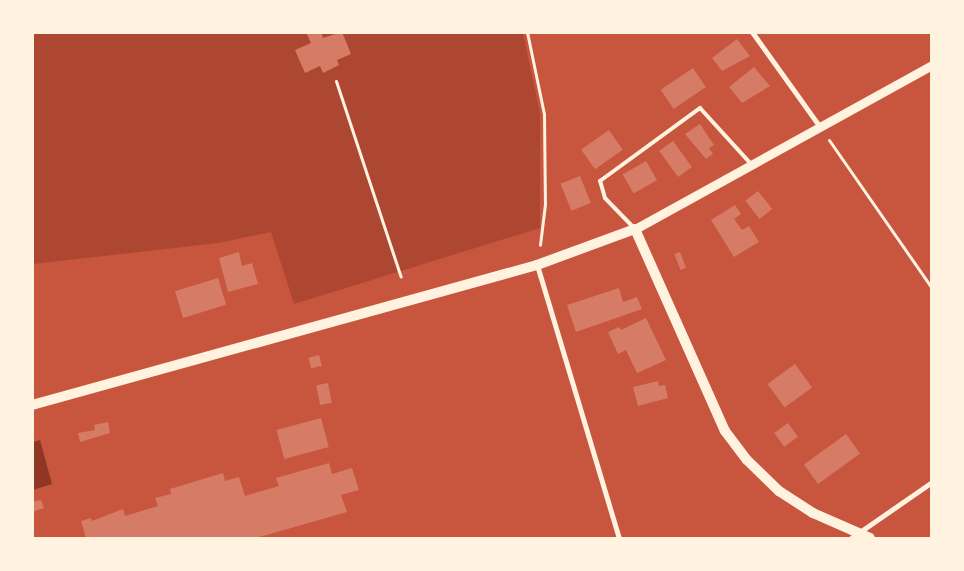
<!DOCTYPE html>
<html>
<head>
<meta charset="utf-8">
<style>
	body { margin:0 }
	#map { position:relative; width:964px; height:571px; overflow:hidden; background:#c8553d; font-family:Mulish,sans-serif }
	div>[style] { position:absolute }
	.green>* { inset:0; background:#ae4732 }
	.water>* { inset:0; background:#8f3625 }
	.building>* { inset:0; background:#d67c66; transform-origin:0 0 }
	.path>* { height:3px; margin:-1.5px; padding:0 1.5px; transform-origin:1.5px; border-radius:1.5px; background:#fff3e0 }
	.service>* { height:4px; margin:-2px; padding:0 2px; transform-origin:2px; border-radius:2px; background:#fff3e0 }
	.minor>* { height:5px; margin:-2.5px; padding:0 2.5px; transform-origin:2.5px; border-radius:2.5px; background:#fff3e0 }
	.tertiary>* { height:9px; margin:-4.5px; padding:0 4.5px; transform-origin:4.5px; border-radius:4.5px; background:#fff3e0 }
	.secondary>* { height:10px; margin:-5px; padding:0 5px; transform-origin:5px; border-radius:5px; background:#fff3e0 }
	span { translate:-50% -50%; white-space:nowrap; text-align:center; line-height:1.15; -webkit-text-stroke:4px #fff3e0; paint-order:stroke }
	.frame { position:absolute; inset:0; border:34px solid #fff3e0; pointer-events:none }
</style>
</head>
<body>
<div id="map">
	<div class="green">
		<div style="clip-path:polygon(32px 33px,523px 33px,540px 113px,540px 228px,294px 304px,271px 232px,218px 243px,33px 264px)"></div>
	</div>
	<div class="water">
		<div style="clip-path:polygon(40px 440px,52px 484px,33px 490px,33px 442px)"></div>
	</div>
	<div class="building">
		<div style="clip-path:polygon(306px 32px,321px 32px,323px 38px,342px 32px,351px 54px,337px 60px,339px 65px,323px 73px,320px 66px,305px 73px,295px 50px,311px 43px)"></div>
		<div style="clip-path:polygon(737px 39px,750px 56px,722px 71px,712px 58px)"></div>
		<div style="clip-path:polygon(754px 67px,770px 86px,742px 103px,729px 87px)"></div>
		<div style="left:693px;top:68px;width:23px;height:39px;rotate:56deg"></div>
		<div style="clip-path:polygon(700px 124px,714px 145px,709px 148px,713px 154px,706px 159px,685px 134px)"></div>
		<div style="left:609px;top:130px;width:24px;height:34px;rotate:55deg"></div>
		<div style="left:673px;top:141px;width:32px;height:17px;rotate:54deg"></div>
		<div style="left:646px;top:161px;width:22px;height:27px;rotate:60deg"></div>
		<div style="left:580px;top:176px;width:29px;height:21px;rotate:68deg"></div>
		<div style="left:758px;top:191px;width:23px;height:16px;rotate:52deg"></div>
		<div style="clip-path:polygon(735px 205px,741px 214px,734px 219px,742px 230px,749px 226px,759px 242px,734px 257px,711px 220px)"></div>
		<div style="clip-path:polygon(239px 252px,242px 266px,252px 263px,258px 284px,228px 292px,219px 258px)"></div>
		<div style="left:680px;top:252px;width:17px;height:6px;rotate:69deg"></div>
		<div style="left:218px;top:278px;width:28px;height:45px;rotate:73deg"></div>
		<div style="clip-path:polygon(619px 288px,623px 302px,637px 297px,642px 309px,576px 332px,567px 305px)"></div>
		<div style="clip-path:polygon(646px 318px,666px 360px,637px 373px,626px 350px,618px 354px,608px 332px,619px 327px,621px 330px)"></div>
		<div style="left:319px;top:355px;width:11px;height:11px;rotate:75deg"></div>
		<div style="left:795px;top:364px;width:29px;height:34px;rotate:54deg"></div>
		<div style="clip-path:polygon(658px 381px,659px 386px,665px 385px,668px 398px,638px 406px,633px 387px)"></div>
		<div style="left:328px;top:383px;width:20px;height:12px;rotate:79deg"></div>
		<div style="left:321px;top:418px;width:30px;height:46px;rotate:75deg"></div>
		<div style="clip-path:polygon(108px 422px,110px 433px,80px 442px,78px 433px,95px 430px,94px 425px)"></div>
		<div style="left:788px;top:423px;width:17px;height:17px;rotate:54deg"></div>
		<div style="left:846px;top:434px;width:24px;height:52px;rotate:54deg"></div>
		<div style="clip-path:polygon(329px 463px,332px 474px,352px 468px,359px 490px,341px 495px,347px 512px,256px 538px,86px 538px,81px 521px,91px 518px,92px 521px,123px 509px,125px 516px,158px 506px,155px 498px,171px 494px,170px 489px,223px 473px,225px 481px,239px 477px,245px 496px,279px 486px,276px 478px)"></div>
		<div style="clip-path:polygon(41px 500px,44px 508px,32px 512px,32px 502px)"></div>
	</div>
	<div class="path">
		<div style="left:527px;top:32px;width:84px;rotate:78.3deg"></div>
		<div style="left:544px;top:114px;width:90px;rotate:89.4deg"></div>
		<div style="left:545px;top:204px;width:41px;rotate:97deg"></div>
		<div style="left:336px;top:81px;width:206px;rotate:71.7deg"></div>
		<div style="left:829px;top:140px;width:180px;rotate:55.2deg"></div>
	</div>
	<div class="service">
		<div style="left:634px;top:228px;width:42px;rotate:-134deg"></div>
		<div style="left:605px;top:198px;width:18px;rotate:-106deg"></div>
		<div style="left:600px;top:181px;width:124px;rotate:-36.1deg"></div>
		<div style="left:700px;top:108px;width:76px;rotate:47.7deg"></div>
	</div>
	<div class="minor">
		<div style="left:752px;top:32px;width:117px;rotate:54.4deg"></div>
		<div style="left:537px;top:265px;width:285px;rotate:73.3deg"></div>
		<div style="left:851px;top:538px;width:98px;rotate:-34.7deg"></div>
	</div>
	<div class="tertiary">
		<div style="left:635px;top:229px;width:339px;rotate:-28.9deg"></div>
	</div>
	<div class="secondary">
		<div style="left:32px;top:405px;width:524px;rotate:-15.49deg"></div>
		<div style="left:537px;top:265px;width:104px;rotate:-20.2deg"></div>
		<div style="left:635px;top:229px;width:221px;rotate:66deg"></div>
		<div style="left:725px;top:431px;width:36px;rotate:53deg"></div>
		<div style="left:747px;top:460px;width:45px;rotate:44.1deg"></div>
		<div style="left:779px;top:491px;width:40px;rotate:32.9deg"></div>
		<div style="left:813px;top:513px;width:62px;rotate:23.7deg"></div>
	</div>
	<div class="frame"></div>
</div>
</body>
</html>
